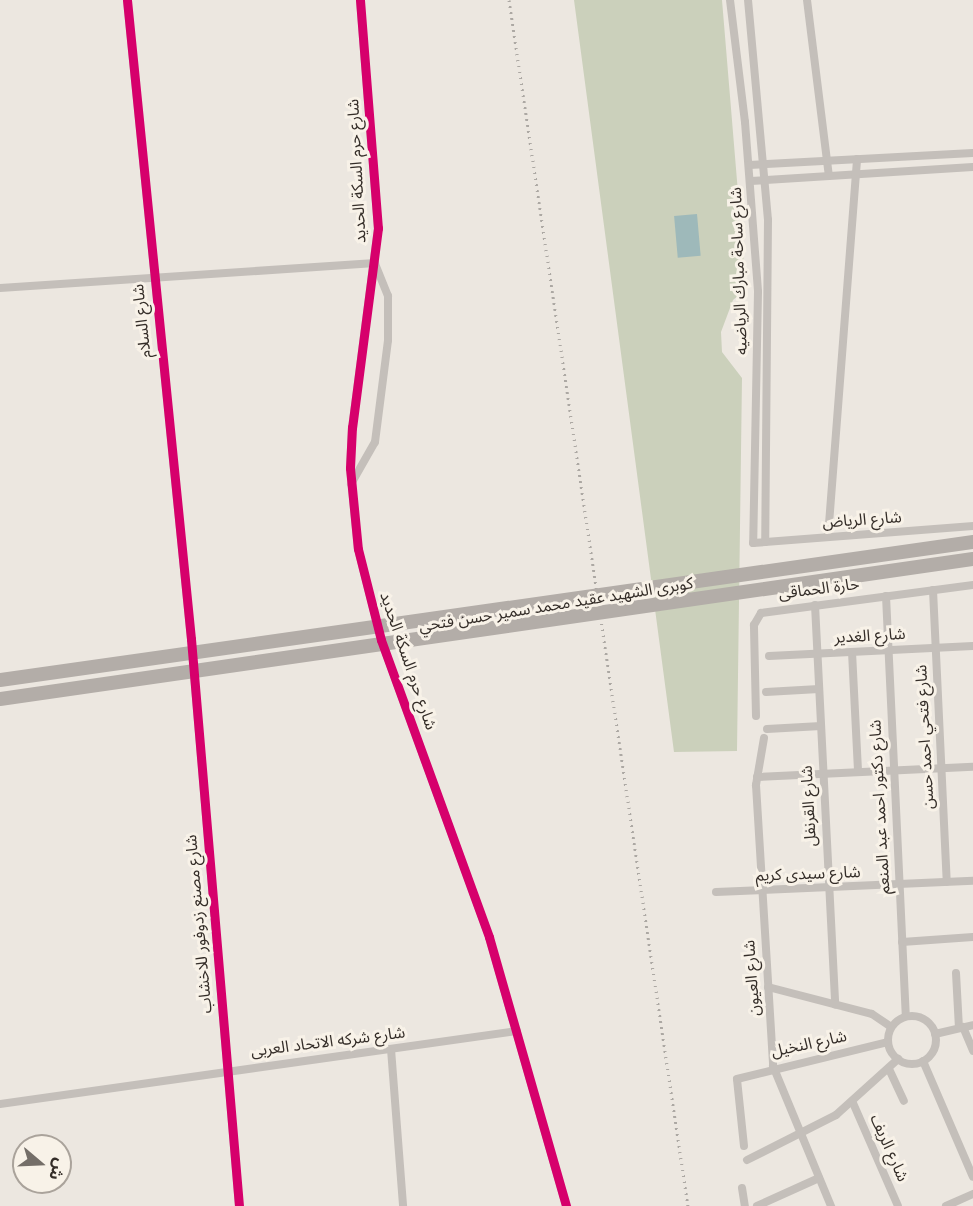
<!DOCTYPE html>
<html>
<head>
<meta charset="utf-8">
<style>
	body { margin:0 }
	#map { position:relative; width:973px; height:1206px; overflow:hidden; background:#ece7e0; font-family:"DM Sans","Noto Sans Arabic",sans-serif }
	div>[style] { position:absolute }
	.green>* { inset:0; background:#cbd0bb }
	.water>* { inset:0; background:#9eb9ba; transform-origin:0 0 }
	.minor>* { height:8px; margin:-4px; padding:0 4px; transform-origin:4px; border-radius:4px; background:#c4bfba }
	.minor>.ring { margin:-4px; padding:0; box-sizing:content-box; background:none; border:8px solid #c4bfba; border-radius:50% }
	.rail>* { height:3px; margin-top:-1.5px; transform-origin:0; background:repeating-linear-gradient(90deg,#aca8a3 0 1.5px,transparent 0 6px) }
	.primary-bridge>* { height:14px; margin:-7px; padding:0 7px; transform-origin:7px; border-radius:7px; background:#b3ada8 }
	.cycleway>* { height:9px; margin:-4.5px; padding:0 4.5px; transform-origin:4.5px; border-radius:4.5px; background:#d6006c }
	span { translate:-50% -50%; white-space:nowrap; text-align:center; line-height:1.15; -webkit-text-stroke:6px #f8f2e8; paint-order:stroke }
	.street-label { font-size:16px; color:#342d28 }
	.north { position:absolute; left:12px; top:1134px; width:60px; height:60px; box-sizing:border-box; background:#f8f2e8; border:2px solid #aaa39b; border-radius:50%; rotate:109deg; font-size:16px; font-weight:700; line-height:24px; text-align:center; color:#342d28 }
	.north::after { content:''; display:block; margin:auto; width:21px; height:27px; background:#746e68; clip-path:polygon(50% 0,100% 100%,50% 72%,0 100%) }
</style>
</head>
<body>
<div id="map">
	<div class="green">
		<div style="clip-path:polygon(574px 0,722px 0,746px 289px,733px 300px,721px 332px,722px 352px,742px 378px,737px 751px,674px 752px)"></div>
	</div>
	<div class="water">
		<div style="left:697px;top:214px;width:42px;height:23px;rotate:85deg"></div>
	</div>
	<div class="minor">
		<div style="left:127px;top:0;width:642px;rotate:84.28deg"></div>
		<div style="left:191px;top:639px;width:569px;rotate:85.16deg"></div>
		<div style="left:360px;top:0;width:229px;rotate:85.5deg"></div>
		<div style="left:378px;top:228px;width:201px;rotate:97.4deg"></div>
		<div style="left:352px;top:427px;width:41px;rotate:92.8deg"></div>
		<div style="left:350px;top:468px;width:81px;rotate:84.4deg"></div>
		<div style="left:358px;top:549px;width:94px;rotate:75.8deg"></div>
		<div style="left:381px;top:640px;width:316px;rotate:70deg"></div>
		<div style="left:489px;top:937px;width:280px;rotate:74deg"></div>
		<div style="left:730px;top:0;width:123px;rotate:83deg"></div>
		<div style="left:745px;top:122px;width:170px;rotate:85.6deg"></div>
		<div style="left:758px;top:292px;width:251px;rotate:91.1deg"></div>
		<div style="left:753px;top:543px;width:221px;rotate:-4.4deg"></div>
		<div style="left:748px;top:0;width:221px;rotate:84.8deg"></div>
		<div style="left:768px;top:220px;width:322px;rotate:90.5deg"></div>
		<div style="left:807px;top:0;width:177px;rotate:82.9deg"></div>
		<div style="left:749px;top:165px;width:224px;rotate:-3.1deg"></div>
		<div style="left:751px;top:181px;width:222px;rotate:-3.6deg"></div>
		<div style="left:0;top:288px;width:376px;rotate:-3.8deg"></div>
		<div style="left:351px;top:484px;width:48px;rotate:-60.3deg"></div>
		<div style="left:375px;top:442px;width:103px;rotate:-82.7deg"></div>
		<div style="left:388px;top:340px;width:44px;rotate:-90deg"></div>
		<div style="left:388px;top:296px;width:35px;rotate:-112deg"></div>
		<div style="left:828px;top:537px;width:379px;rotate:-85.6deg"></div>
		<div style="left:933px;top:590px;width:292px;rotate:87.3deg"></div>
		<div style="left:886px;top:596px;width:420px;rotate:87.3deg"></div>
		<div style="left:815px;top:605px;width:400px;rotate:87.1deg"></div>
		<div style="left:852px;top:652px;width:120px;rotate:87.1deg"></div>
		<div style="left:769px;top:656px;width:204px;rotate:-2.8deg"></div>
		<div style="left:766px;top:692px;width:53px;rotate:-3.2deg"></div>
		<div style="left:756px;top:716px;width:91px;rotate:-91.3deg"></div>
		<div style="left:754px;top:625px;width:14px;rotate:-60deg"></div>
		<div style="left:761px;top:613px;width:214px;rotate:-7.5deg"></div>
		<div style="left:767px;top:729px;width:54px;rotate:-3.2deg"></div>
		<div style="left:764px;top:738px;width:48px;rotate:99.7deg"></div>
		<div style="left:756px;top:785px;width:282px;rotate:86.5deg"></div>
		<div style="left:773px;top:1066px;width:152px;rotate:67.5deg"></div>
		<div style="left:757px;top:777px;width:216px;rotate:-2.7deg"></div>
		<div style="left:716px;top:892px;width:257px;rotate:-2.5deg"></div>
		<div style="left:902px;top:942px;width:71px;rotate:-4deg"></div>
		<div style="left:956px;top:973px;width:55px;rotate:86.9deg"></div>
		<div style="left:768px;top:987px;width:107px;rotate:14.6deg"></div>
		<div style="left:872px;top:1014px;width:23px;rotate:34deg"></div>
		<div class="ring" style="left:888px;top:1016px;width:40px;height:40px"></div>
		<div style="left:963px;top:1027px;width:26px;rotate:67deg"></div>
		<div style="left:935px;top:1034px;width:39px;rotate:-13deg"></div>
		<div style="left:391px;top:1049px;width:157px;rotate:85.6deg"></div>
		<div style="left:923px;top:1061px;width:126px;rotate:66.7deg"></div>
		<div style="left:889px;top:1069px;width:35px;rotate:65deg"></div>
		<div style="left:853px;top:1103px;width:112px;rotate:66.4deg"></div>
		<div style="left:0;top:1104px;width:522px;rotate:-8.04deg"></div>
		<div style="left:744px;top:1146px;width:67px;rotate:-96deg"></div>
		<div style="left:737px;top:1079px;width:155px;rotate:-13.8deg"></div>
		<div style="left:747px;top:1160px;width:100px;rotate:-26.8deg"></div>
		<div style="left:836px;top:1115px;width:84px;rotate:-42.1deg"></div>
		<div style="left:742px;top:1188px;width:18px;rotate:81deg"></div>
		<div style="left:757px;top:1206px;width:68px;rotate:-24.3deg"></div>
		<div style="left:946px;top:1206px;width:30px;rotate:-24deg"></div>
	</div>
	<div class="rail">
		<div style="left:509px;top:0;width:1219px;rotate:81.56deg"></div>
	</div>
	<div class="primary-bridge">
		<div style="left:0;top:680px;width:983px;rotate:-8.07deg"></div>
		<div style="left:0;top:699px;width:983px;rotate:-8.19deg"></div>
	</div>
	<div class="cycleway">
		<div style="left:127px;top:0;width:642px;rotate:84.28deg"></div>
		<div style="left:191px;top:639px;width:569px;rotate:85.16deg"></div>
		<div style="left:360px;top:0;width:229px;rotate:85.5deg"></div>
		<div style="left:378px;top:228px;width:201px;rotate:97.4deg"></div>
		<div style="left:352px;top:427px;width:41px;rotate:92.8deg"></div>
		<div style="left:350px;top:468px;width:81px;rotate:84.4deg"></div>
		<div style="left:358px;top:549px;width:94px;rotate:75.8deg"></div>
		<div style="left:381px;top:640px;width:316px;rotate:70deg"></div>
		<div style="left:489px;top:937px;width:280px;rotate:74deg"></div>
	</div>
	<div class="street-label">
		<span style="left:357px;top:171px;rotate:-93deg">شارع حرم السكة الحديد</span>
		<span style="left:739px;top:271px;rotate:-92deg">شارع ساحة مبارك الرياضيه</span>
		<span style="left:142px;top:321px;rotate:-96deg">شارع السلام</span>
		<span style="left:862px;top:520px;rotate:-4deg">شارع الرياض</span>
		<span style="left:819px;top:589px;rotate:-7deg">حارة الحماقى</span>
		<span style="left:556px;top:605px;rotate:-9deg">كوبرى الشهيد عقيد محمد سمير حسن فتحي</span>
		<span style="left:870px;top:636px;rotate:-3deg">شارع الغدير</span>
		<span style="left:408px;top:661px;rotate:71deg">شارع حرم السكة الحديد</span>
		<span style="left:925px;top:737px;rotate:-93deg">شارع فتحي احمد حسن</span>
		<span style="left:809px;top:806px;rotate:-93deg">شارع القرنفل</span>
		<span style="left:880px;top:807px;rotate:-93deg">شارع دكتور احمد عبد المنعم</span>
		<span style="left:808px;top:874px;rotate:-2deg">شارع سيدى كريم</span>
		<span style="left:199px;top:924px;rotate:-95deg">شارع مصنع زدوفور للاخشاب</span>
		<span style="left:752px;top:978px;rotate:-94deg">شارع العيون</span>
		<span style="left:328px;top:1042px;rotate:-7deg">شارع شركه الاتحاد العربى</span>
		<span style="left:809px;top:1044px;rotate:-12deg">شارع النخيل</span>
		<span style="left:889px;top:1148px;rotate:66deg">شارع الريف</span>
	</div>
	<div class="north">ش</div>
</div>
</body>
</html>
